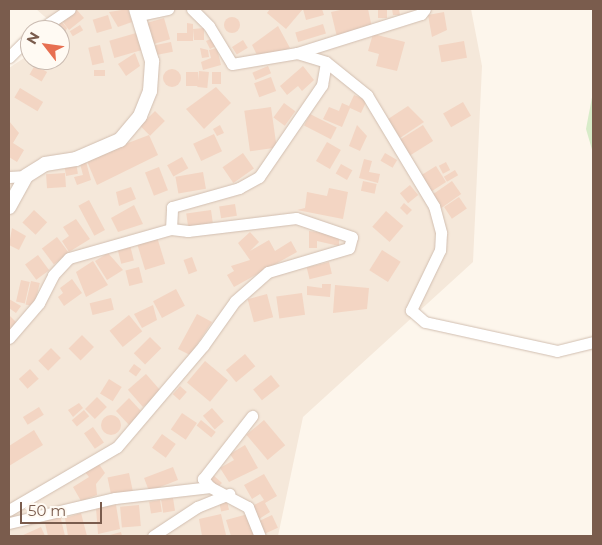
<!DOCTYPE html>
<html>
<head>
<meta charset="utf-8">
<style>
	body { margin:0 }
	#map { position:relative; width:602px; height:545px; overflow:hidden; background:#fdf6ec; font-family:Montserrat,sans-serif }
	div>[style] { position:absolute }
	.residential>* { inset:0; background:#f5e8da }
	.green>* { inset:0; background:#d8ecc9 }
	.building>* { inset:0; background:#f3d5c3; transform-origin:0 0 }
	.round { border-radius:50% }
	.roads { filter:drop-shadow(0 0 1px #d1beb0) drop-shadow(0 0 1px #d1beb0) }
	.minor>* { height:11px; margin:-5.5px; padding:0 5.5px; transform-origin:5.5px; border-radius:5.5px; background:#fff }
	.tertiary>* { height:14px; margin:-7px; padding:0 7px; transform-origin:7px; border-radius:7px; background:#fff }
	span { translate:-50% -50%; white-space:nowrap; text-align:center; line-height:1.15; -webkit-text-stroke:4px #fffaf3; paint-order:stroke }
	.frame { position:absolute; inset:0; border:10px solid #7a5c4d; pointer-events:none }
	.north { position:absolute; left:20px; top:20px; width:50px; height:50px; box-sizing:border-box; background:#fffaf3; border:1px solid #cabbb1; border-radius:50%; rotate:300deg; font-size:14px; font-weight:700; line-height:20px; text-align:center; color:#7a5c4d }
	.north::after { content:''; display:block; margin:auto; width:18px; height:22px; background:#e76f51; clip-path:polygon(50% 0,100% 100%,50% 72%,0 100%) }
	.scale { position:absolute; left:20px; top:502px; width:82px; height:22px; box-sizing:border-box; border:2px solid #7a5c4d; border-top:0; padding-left:6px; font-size:15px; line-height:18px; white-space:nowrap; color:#7a5c4d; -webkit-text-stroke:4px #fffaf3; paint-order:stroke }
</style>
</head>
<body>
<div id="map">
	<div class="residential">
		<div style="clip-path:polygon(36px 9px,471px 9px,482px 66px,473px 262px,303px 417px,278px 536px,9px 536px,9px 68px,30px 54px,30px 60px,60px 60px,60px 30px)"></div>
	</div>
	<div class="green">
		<div style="clip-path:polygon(593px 92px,593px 153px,586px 129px)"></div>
	</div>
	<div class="building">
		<div style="clip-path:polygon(76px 9px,84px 18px,69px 30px,59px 17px)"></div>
		<div style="clip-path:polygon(128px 9px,132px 22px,118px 27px,109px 12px)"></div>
		<div style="clip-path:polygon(270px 9px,303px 9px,286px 29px,267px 13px)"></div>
		<div style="clip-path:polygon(303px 9px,322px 9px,324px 15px,306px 20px)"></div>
		<div style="clip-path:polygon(345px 9px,368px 9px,372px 28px,337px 37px,331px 12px)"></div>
		<div style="left:378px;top:9px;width:9px;height:9px"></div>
		<div style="clip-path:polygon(392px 9px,399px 9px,400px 15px,393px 15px)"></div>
		<div style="clip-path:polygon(444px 12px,447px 30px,432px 37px,428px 15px)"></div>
		<div style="left:108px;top:15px;width:14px;height:16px;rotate:73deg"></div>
		<div class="round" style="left:224px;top:17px;width:16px;height:16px"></div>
		<div style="left:164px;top:18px;width:22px;height:19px;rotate:74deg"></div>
		<div style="clip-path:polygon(61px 21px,67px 28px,64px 35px,56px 25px)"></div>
		<div style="clip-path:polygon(187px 23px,193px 24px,193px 41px,177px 41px,177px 33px,187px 33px)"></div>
		<div style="left:323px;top:24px;width:10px;height:29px;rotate:73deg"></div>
		<div style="left:80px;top:25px;width:6px;height:12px;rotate:59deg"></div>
		<div style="clip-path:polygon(278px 26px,290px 48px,260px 61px,252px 45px)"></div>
		<div style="clip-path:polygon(204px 28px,204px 40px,194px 40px,193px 29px)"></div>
		<div style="left:143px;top:31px;width:18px;height:35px;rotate:74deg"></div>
		<div style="clip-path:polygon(373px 34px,405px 42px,397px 71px,376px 66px,379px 54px,368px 51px)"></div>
		<div style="clip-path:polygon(213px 38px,216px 46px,210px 49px,206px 41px)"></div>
		<div style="left:243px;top:40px;width:9px;height:13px;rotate:58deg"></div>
		<div style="left:464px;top:41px;width:17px;height:26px;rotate:80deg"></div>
		<div style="left:171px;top:42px;width:10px;height:17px;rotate:79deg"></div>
		<div style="left:100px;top:45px;width:18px;height:12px;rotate:77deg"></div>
		<div style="clip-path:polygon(200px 48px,208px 50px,209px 57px,202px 58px)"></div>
		<div style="clip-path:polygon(217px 48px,221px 65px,203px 70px,201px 62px,211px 58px,209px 50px)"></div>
		<div style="clip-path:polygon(135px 53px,140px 66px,126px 76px,118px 64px)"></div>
		<div style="left:35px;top:65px;width:14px;height:11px;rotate:30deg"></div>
		<div style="left:268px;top:66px;width:8px;height:17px;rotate:67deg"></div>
		<div style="clip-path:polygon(303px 66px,314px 80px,302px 91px,298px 86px,287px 95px,280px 86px)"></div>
		<div class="round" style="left:163px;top:69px;width:18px;height:18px"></div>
		<div style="left:94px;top:70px;width:11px;height:6px"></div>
		<div style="left:199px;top:71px;width:10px;height:16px;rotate:6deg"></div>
		<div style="left:186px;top:72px;width:12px;height:14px"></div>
		<div style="left:212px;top:72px;width:9px;height:12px"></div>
		<div style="left:271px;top:77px;width:15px;height:18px;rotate:70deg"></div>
		<div style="clip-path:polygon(216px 87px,231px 103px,204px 129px,186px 109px)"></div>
		<div style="left:20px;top:88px;width:27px;height:11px;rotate:31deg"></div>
		<div style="clip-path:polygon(354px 95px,367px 100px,361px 113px,350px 108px,342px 127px,323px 119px,329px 107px,339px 111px,342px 103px,349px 106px)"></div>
		<div style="left:463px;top:102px;width:16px;height:23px;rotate:60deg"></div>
		<div style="left:284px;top:103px;width:14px;height:18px;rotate:36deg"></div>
		<div style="clip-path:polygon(408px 106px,424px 122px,400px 138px,388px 119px)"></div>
		<div style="left:271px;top:107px;width:41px;height:27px;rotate:82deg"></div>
		<div style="left:155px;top:111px;width:14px;height:21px;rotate:45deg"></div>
		<div style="left:310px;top:114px;width:30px;height:13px;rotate:27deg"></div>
		<div style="clip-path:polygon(9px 121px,19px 133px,13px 143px,24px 150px,17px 162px,9px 157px)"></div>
		<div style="clip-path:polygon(220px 125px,224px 133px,217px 136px,213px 129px)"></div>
		<div style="clip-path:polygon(357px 125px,367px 136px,360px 151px,349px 146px)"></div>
		<div style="left:423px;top:125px;width:19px;height:31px;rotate:58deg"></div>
		<div style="left:214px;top:134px;width:19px;height:23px;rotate:65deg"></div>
		<div style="clip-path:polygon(149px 135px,158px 155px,97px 185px,86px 159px)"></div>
		<div style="left:327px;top:142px;width:16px;height:22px;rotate:30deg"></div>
		<div style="left:243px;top:153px;width:19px;height:25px;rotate:55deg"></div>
		<div style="left:385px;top:153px;width:14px;height:9px;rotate:30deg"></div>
		<div style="left:182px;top:157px;width:13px;height:17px;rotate:61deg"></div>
		<div style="clip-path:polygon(85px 158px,91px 180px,77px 185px,74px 177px,83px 175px,79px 160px)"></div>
		<div style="clip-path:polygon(364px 159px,372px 161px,369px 172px,380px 174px,378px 183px,359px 178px)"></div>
		<div style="left:446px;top:162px;width:9px;height:8px;rotate:63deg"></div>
		<div style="left:76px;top:163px;width:11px;height:12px;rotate:80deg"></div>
		<div style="left:341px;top:164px;width:13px;height:11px;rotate:29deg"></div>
		<div style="left:436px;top:166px;width:19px;height:18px;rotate:58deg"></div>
		<div style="left:159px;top:167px;width:25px;height:15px;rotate:69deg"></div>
		<div style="left:455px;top:170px;width:6px;height:13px;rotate:59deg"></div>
		<div style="left:203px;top:172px;width:17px;height:28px;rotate:80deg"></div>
		<div style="left:65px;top:173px;width:14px;height:19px;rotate:86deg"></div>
		<div style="left:363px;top:181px;width:14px;height:10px;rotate:12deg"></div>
		<div style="left:452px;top:181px;width:16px;height:25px;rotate:55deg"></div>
		<div style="left:410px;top:185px;width:13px;height:13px;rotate:51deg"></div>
		<div style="clip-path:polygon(131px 187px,136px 199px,119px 206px,116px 192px)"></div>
		<div style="clip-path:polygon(329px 188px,348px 192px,343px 219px,297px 210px,305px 208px,307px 192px,327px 196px)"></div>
		<div style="left:459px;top:197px;width:14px;height:18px;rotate:56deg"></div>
		<div style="left:89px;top:200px;width:34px;height:12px;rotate:62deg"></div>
		<div style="clip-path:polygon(404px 203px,412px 210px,407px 215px,400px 208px)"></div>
		<div style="left:235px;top:204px;width:12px;height:16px;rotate:81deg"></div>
		<div style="clip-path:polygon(134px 205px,143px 224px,118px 232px,111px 218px)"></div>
		<div style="left:34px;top:210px;width:18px;height:17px;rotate:43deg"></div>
		<div style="left:211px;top:210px;width:14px;height:25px;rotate:82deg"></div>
		<div style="left:386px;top:211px;width:23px;height:21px;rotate:41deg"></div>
		<div style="clip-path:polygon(76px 219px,90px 239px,69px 252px,62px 241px,69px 236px,63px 227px)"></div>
		<div style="clip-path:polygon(12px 228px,26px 236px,19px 250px,9px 245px)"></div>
		<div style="clip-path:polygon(309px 231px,339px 235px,339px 246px,317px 241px,317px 248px,309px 248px)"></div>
		<div style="clip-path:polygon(250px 232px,259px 242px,250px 251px,269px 240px,275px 251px,291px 241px,297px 252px,234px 287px,227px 275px,234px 271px,231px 266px,250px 260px,238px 243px)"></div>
		<div style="left:57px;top:237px;width:20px;height:19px;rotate:53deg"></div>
		<div style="left:157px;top:237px;width:28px;height:21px;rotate:73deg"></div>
		<div style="left:130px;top:245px;width:16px;height:13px;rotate:76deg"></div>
		<div style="left:382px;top:250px;width:22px;height:24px;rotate:32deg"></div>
		<div style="clip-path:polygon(108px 253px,123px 270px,107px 280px,95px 261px)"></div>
		<div style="left:38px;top:255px;width:19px;height:16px;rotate:54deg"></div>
		<div style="left:192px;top:257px;width:15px;height:9px;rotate:70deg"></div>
		<div style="clip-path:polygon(93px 261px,108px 285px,86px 297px,76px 272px)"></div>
		<div style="left:329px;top:262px;width:12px;height:23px;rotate:76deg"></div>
		<div style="left:139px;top:267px;width:16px;height:14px;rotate:76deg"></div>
		<div style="clip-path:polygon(72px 279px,82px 293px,64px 306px,58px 297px,63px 293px,60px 288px)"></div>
		<div style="left:21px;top:280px;width:9px;height:22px;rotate:13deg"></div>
		<div style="left:31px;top:281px;width:9px;height:24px;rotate:13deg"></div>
		<div style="clip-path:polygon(322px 284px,331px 284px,330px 297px,307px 295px,307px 286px,322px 288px)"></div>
		<div style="clip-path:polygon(335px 285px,369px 288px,367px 309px,333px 313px)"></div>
		<div style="left:176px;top:289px;width:19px;height:26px;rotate:62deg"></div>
		<div style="left:302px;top:293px;width:22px;height:26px;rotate:82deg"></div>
		<div style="left:267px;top:294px;width:24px;height:20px;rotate:75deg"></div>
		<div style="left:111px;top:298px;width:12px;height:22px;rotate:76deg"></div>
		<div style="clip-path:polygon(9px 299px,21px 306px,16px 313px,9px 308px)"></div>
		<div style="clip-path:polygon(153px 305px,157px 320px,142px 328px,134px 314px)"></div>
		<div style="clip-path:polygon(197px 314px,212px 322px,190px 355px,178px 349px)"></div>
		<div style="clip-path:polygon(9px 315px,17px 323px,9px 331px)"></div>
		<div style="left:129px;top:315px;width:21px;height:25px;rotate:51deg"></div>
		<div style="left:82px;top:335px;width:17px;height:19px;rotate:45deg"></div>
		<div style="left:150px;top:337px;width:16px;height:23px;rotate:45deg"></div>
		<div style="left:51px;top:348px;width:14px;height:18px;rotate:45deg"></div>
		<div style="left:245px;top:354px;width:16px;height:25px;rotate:50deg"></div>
		<div style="left:205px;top:361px;width:30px;height:28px;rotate:40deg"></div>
		<div style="left:134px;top:364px;width:9px;height:9px;rotate:36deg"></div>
		<div style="left:30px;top:369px;width:13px;height:15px;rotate:48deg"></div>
		<div style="left:146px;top:374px;width:23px;height:24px;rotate:49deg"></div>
		<div style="left:271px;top:375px;width:14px;height:23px;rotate:51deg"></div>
		<div style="left:109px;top:379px;width:15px;height:17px;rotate:32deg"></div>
		<div style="left:180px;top:386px;width:9px;height:11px;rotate:41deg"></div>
		<div style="left:97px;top:397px;width:14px;height:17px;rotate:45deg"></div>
		<div style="clip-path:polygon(129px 398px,141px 411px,130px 426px,116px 411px)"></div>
		<div style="clip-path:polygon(79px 403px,83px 408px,73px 417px,68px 410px)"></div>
		<div style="left:39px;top:407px;width:9px;height:19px;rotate:58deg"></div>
		<div style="left:212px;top:408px;width:18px;height:12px;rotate:49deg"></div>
		<div style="left:84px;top:410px;width:8px;height:16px;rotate:50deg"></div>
		<div style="left:182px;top:413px;width:18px;height:20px;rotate:34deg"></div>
		<div class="round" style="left:101px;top:415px;width:20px;height:20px"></div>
		<div style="left:201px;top:420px;width:19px;height:7px;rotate:39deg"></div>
		<div style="left:264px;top:420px;width:33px;height:23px;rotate:50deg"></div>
		<div style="left:93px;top:427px;width:19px;height:11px;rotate:55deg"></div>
		<div style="clip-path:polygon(34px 430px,43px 445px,9px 466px,9px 446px)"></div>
		<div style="left:162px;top:434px;width:17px;height:17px;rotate:36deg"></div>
		<div style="clip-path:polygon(245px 445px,258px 468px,229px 482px,220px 468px,234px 460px,230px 454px)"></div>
		<div style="clip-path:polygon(99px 464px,105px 473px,96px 484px,97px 495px,81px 501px,73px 487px,89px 477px,85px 472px)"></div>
		<div style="left:173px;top:467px;width:14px;height:31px;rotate:69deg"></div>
		<div style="left:129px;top:473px;width:19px;height:22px;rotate:78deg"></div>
		<div style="clip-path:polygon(212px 474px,222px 483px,217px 488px,207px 480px)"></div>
		<div style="clip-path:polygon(264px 474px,277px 496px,265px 503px,270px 512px,259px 519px,252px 506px,264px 500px,260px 494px,252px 499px,244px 485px)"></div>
		<div style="left:173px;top:498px;width:13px;height:12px;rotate:81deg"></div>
		<div style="left:160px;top:500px;width:12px;height:11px;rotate:81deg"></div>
		<div style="left:227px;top:501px;width:9px;height:8px;rotate:77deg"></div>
		<div style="clip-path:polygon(116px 505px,120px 529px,98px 534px,96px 508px)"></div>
		<div style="left:139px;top:505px;width:21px;height:19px;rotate:85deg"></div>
		<div style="clip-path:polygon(81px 513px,87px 536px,68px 536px,65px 518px)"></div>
		<div style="clip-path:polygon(221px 514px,226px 535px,202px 536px,199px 519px)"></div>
		<div style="clip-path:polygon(248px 514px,255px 536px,231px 536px,226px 520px)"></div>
		<div style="clip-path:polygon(60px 515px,65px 536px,48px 536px,44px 519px)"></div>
		<div style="left:272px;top:515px;width:14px;height:14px;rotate:65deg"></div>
		<div style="clip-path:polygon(41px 527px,45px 536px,21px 536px)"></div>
		<div style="clip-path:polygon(121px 532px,122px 536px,106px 536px)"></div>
	</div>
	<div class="roads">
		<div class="minor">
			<div style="left:192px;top:9px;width:24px;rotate:45deg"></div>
			<div style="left:209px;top:26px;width:44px;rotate:58.8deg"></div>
			<div style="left:232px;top:64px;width:66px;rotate:-9.6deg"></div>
			<div style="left:297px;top:53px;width:30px;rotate:17deg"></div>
			<div style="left:326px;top:62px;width:53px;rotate:38.8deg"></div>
			<div style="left:367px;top:95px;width:130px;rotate:58.9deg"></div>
			<div style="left:434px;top:206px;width:28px;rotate:75deg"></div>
			<div style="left:441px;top:233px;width:17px;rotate:93deg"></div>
			<div style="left:440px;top:250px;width:67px;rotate:115.8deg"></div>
			<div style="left:411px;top:310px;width:18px;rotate:41deg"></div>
			<div style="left:425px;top:322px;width:135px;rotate:12.4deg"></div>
			<div style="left:557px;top:351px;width:37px;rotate:-14deg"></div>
			<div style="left:139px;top:15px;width:30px;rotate:-12deg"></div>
			<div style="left:39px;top:30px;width:37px;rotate:-34deg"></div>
			<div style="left:297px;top:53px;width:130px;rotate:-17.5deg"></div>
			<div style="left:421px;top:14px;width:6px;rotate:-51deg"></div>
			<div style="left:9px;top:57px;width:30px;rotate:-45deg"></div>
			<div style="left:9px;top:177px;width:17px;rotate:-3deg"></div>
			<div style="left:9px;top:338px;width:46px;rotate:-49.4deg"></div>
			<div style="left:39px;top:303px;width:31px;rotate:-63deg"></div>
			<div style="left:53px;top:275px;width:23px;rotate:-47deg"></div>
			<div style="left:69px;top:258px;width:106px;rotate:-15.9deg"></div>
			<div style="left:210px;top:487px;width:11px;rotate:-131deg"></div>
			<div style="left:203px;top:479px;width:80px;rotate:-52.1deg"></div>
			<div style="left:9px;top:510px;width:125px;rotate:-30.3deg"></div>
			<div style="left:117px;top:447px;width:133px;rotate:-49.6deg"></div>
			<div style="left:203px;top:346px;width:55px;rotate:-54.6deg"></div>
			<div style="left:235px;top:301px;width:44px;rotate:-41.3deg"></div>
			<div style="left:268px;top:272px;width:84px;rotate:-16.5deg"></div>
			<div style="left:349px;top:248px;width:11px;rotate:-75deg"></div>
			<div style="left:352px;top:237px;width:59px;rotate:-161.3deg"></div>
			<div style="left:296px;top:218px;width:109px;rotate:173.1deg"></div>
			<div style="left:188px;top:231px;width:17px;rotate:-173deg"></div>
			<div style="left:171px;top:229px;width:22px;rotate:-87deg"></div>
			<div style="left:172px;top:207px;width:70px;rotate:-15.8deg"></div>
			<div style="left:239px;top:188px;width:23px;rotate:-29deg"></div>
			<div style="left:259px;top:177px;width:112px;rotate:-55.6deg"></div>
			<div style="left:322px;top:85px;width:23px;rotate:-80deg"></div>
			<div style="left:9px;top:523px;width:109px;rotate:-13.3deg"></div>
			<div style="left:115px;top:498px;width:96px;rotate:-6.6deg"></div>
			<div style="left:210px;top:487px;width:43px;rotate:27.8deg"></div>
			<div style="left:248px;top:507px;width:31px;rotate:68deg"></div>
			<div style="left:153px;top:536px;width:53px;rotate:-33.4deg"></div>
			<div style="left:197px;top:507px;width:35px;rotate:-22deg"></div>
		</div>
		<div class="tertiary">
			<div style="left:9px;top:207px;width:35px;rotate:-61deg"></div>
			<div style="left:26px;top:176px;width:22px;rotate:-32deg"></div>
			<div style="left:45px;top:164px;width:31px;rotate:-9deg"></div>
			<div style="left:76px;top:159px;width:48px;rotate:-23.4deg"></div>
			<div style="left:120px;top:140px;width:31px;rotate:-50deg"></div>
			<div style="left:140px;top:116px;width:27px;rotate:-68deg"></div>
			<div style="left:150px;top:91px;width:30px;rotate:-86deg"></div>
			<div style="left:152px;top:61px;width:54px;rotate:-107.1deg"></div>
		</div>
	</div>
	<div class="frame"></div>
	<div class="north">N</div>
	<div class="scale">50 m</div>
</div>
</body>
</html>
